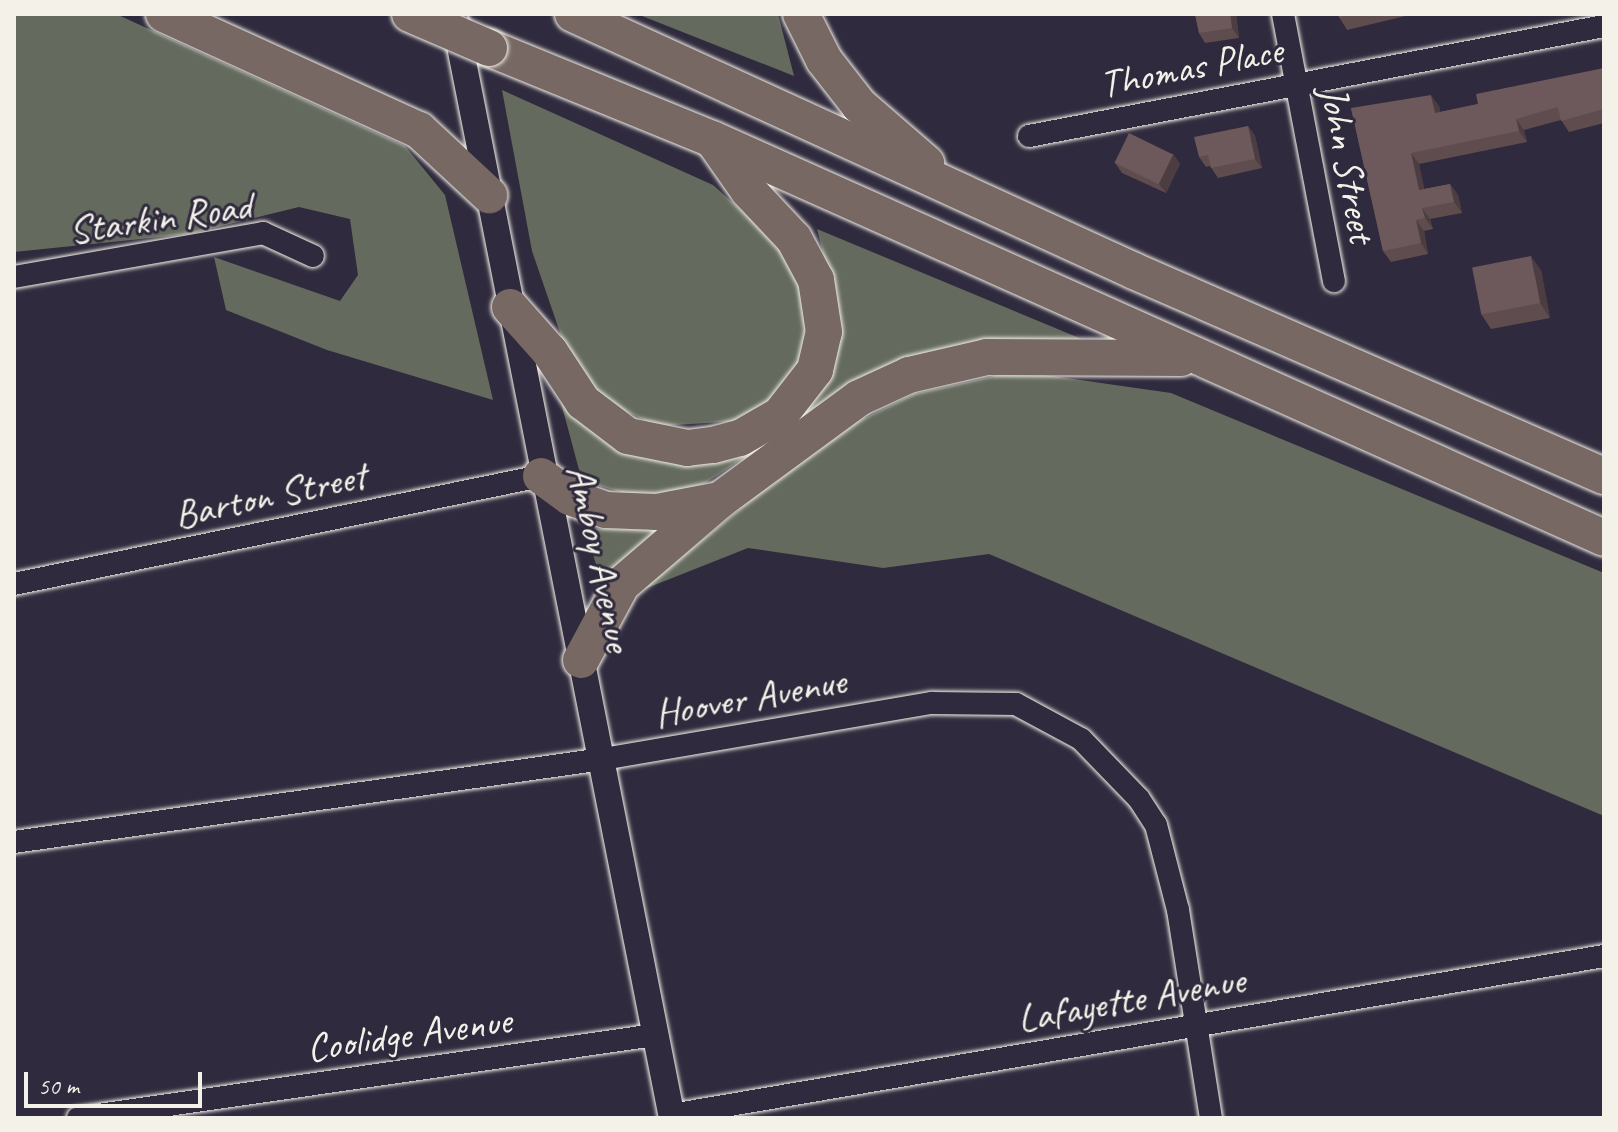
<!DOCTYPE html>
<html>
<head>
<meta charset="utf-8">
<style>
	body { margin:0 }
	#map { position:relative; width:1618px; height:1132px; overflow:hidden; background:#2f2a3d; font-family:Caveat,sans-serif }
	div>[style] { position:absolute }
	.green>* { inset:0; background:#646b5e }
	.roads { filter:drop-shadow(0 0 2px #f4f1e8) drop-shadow(0 0 2px #f4f1e8) }
	.minor>* { height:22px; margin:-11px; padding:0 11px; transform-origin:11px; border-radius:11px; background:#2f2a3d }
	.tertiary>* { height:26px; margin:-13px; padding:0 13px; transform-origin:13px; border-radius:13px; background:#2f2a3d }
	.trunk>* { height:36px; margin:-18px; padding:0 18px; transform-origin:18px; border-radius:18px; background:#776864 }
	.bridges { filter:drop-shadow(0 0 2px #f4f1e8) drop-shadow(0 0 2px #f4f1e8) }
	.trunk-bridge>* { height:36px; margin:-18px; padding:0 18px; transform-origin:18px; border-radius:18px; background:#776864 }
	.wall>* { inset:0; background:#5e4c4e }
	.shaded-wall>* { inset:0; background:#4c3e40 }
	.building>* { inset:0; background:#6d585b; transform-origin:0 0 }
	span { translate:-50% -50%; white-space:nowrap; text-align:center; line-height:1.15; -webkit-text-stroke:6px #2f2a3d; paint-order:stroke }
	.street-label { font-size:40px; color:#f4f1e8 }
	.frame { position:absolute; inset:0; border:16px solid #f4f1e8; pointer-events:none }
	.scale { position:absolute; left:24px; top:1072px; width:178px; height:36px; box-sizing:border-box; border:4px solid #f4f1e8; border-top:0; padding-left:10px; font-size:24px; line-height:28px; white-space:nowrap; color:#f4f1e8; -webkit-text-stroke:6px #2f2a3d; paint-order:stroke }
</style>
</head>
<body>
<div id="map">
	<div class="green">
		<div style="clip-path:polygon(14px 14px,116px 14px,405px 146px,445px 195px,493px 400px,327px 350px,226px 310px,214px 257px,340px 301px,358px 275px,350px 219px,299px 207px,189px 234px,14px 252px)"></div>
		<div style="clip-path:polygon(637px 14px,778px 14px,794px 76px)"></div>
		<div style="clip-path:polygon(502px 90px,713px 185px,779px 244px,804px 290px,805px 356px,780px 395px,738px 421px,658px 426px,601px 400px,566px 350px,532px 251px)"></div>
		<div style="clip-path:polygon(817px 229px,1084px 340px,850px 389px,805px 413px,842px 327px)"></div>
		<div style="clip-path:polygon(1017px 371px,1171px 393px,1604px 573px,1604px 816px,989px 554px,883px 568px,748px 548px,642px 590px,828px 436px,914px 394px)"></div>
		<div style="clip-path:polygon(559px 395px,599px 436px,661px 462px,762px 446px,704px 484px,642px 498px,582px 481px)"></div>
		<div style="clip-path:polygon(668px 527px,603px 590px,586px 529px)"></div>
	</div>
	<div class="roads">
		<div class="minor">
			<div style="left:1283px;top:14px;width:272px;rotate:79.2deg"></div>
			<div style="left:1029px;top:136px;width:585px;rotate:-10.83deg"></div>
			<div style="left:14px;top:277px;width:253px;rotate:-10deg"></div>
			<div style="left:263px;top:233px;width:55px;rotate:24.7deg"></div>
			<div style="left:14px;top:584px;width:538px;rotate:-11.58deg"></div>
			<div style="left:14px;top:842px;width:595px;rotate:-8.02deg"></div>
			<div style="left:603px;top:759px;width:334px;rotate:-9.7deg"></div>
			<div style="left:932px;top:703px;width:84px;rotate:0.7deg"></div>
			<div style="left:1016px;top:704px;width:74px;rotate:28.3deg"></div>
			<div style="left:1081px;top:739px;width:83px;rotate:46deg"></div>
			<div style="left:1139px;top:799px;width:31px;rotate:57deg"></div>
			<div style="left:1156px;top:825px;width:88px;rotate:75.5deg"></div>
			<div style="left:1178px;top:910px;width:211px;rotate:81deg"></div>
			<div style="left:671px;top:1115px;width:946px;rotate:-9.67deg"></div>
			<div style="left:78px;top:1118px;width:583px;rotate:-8.19deg"></div>
		</div>
		<div class="tertiary">
			<div style="left:455px;top:21px;width:1118px;rotate:78.81deg"></div>
		</div>
		<div class="trunk">
			<div style="left:164px;top:14px;width:280px;rotate:24.5deg"></div>
			<div style="left:419px;top:130px;width:96px;rotate:42.9deg"></div>
			<div style="left:573px;top:14px;width:617px;rotate:24.61deg"></div>
			<div style="left:1134px;top:271px;width:513px;rotate:23.57deg"></div>
			<div style="left:801px;top:14px;width:51px;rotate:63.4deg"></div>
			<div style="left:824px;top:60px;width:57px;rotate:52.1deg"></div>
			<div style="left:859px;top:105px;width:89px;rotate:40.9deg"></div>
			<div style="left:489px;top:48px;width:241px;rotate:22.2deg"></div>
			<div style="left:712px;top:139px;width:977px;rotate:24.1deg"></div>
			<div style="left:510px;top:307px;width:60px;rotate:48.4deg"></div>
			<div style="left:550px;top:352px;width:60px;rotate:56.6deg"></div>
			<div style="left:583px;top:402px;width:56px;rotate:37.1deg"></div>
			<div style="left:628px;top:436px;width:60px;rotate:11.5deg"></div>
			<div style="left:687px;top:448px;width:26px;rotate:-7deg"></div>
			<div style="left:713px;top:445px;width:28px;rotate:-15deg"></div>
			<div style="left:740px;top:438px;width:46px;rotate:-29.9deg"></div>
			<div style="left:780px;top:415px;width:57px;rotate:-52.1deg"></div>
			<div style="left:815px;top:370px;width:39px;rotate:-77deg"></div>
			<div style="left:824px;top:332px;width:53px;rotate:-98.7deg"></div>
			<div style="left:816px;top:280px;width:47px;rotate:-118.2deg"></div>
			<div style="left:794px;top:239px;width:67px;rotate:-133.2deg"></div>
			<div style="left:748px;top:190px;width:61px;rotate:-125deg"></div>
			<div style="left:541px;top:476px;width:36px;rotate:36deg"></div>
			<div style="left:570px;top:497px;width:38px;rotate:20deg"></div>
			<div style="left:606px;top:510px;width:51px;rotate:2.2deg"></div>
			<div style="left:657px;top:512px;width:64px;rotate:-10.8deg"></div>
			<div style="left:720px;top:500px;width:172px;rotate:-36.3deg"></div>
			<div style="left:859px;top:398px;width:55px;rotate:-24.7deg"></div>
			<div style="left:909px;top:375px;width:80px;rotate:-13deg"></div>
			<div style="left:987px;top:357px;width:194px;rotate:0.3deg"></div>
			<div style="left:581px;top:660px;width:86px;rotate:-61.7deg"></div>
			<div style="left:622px;top:584px;width:128px;rotate:-40.6deg"></div>
		</div>
	</div>
	<div class="bridges">
		<div class="trunk-bridge">
			<div style="left:410px;top:14px;width:86px;rotate:23.3deg"></div>
		</div>
	</div>
	<div class="wall">
		<div style="clip-path:polygon(1195px 14px,1236px 14px,1239px 38px,1205px 43px,1199px 33px)"></div>
		<div style="clip-path:polygon(1338px 14px,1414px 14px,1347px 30px,1339px 17px)"></div>
		<div style="clip-path:polygon(1604px 68px,1604px 123px,1569px 132px,1561px 120px,1524px 130px,1527px 142px,1419px 164px,1424px 189px,1450px 184px,1458px 195px,1462px 213px,1430px 219px,1433px 229px,1424px 231px,1428px 254px,1391px 262px,1383px 251px,1351px 108px,1439px 106px,1440px 112px,1478px 104px)"></div>
		<div style="clip-path:polygon(1248px 126px,1255px 136px,1262px 168px,1218px 178px,1210px 166px,1206px 167px,1199px 157px)"></div>
		<div style="clip-path:polygon(1173px 154px,1180px 164px,1166px 193px,1122px 173px,1115px 163px)"></div>
		<div style="clip-path:polygon(1541px 270px,1550px 318px,1491px 329px,1481px 314px)"></div>
	</div>
	<div class="shaded-wall">
		<div style="clip-path:polygon(1230px 14px,1236px 14px,1239px 38px,1232px 28px)"></div>
		<div style="clip-path:polygon(1431px 95px,1439px 106px,1443px 124px,1435px 113px)"></div>
		<div style="clip-path:polygon(1516px 119px,1524px 130px,1527px 142px,1519px 131px)"></div>
		<div style="clip-path:polygon(1248px 126px,1255px 136px,1262px 168px,1255px 159px)"></div>
		<div style="clip-path:polygon(1411px 153px,1419px 164px,1427px 201px,1419px 190px)"></div>
		<div style="clip-path:polygon(1173px 154px,1180px 164px,1166px 193px,1159px 184px)"></div>
		<div style="clip-path:polygon(1450px 184px,1458px 195px,1462px 213px,1454px 202px)"></div>
		<div style="clip-path:polygon(1422px 208px,1430px 219px,1433px 229px,1425px 218px)"></div>
		<div style="clip-path:polygon(1416px 220px,1424px 231px,1428px 254px,1421px 243px)"></div>
		<div style="clip-path:polygon(1531px 256px,1541px 270px,1550px 318px,1540px 303px)"></div>
	</div>
	<div class="building">
		<div style="clip-path:polygon(1195px 14px,1230px 14px,1232px 28px,1199px 33px)"></div>
		<div style="clip-path:polygon(1338px 14px,1353px 14px,1339px 17px)"></div>
		<div style="clip-path:polygon(1604px 68px,1604px 109px,1561px 121px,1558px 107px,1516px 119px,1519px 131px,1411px 153px,1419px 190px,1450px 184px,1454px 202px,1422px 208px,1425px 218px,1416px 220px,1421px 243px,1383px 251px,1351px 108px,1431px 95px,1435px 113px,1478px 104px,1476px 94px)"></div>
		<div style="clip-path:polygon(1248px 126px,1255px 159px,1211px 168px,1208px 155px,1199px 157px,1194px 137px)"></div>
		<div style="left:1129px;top:133px;width:49px;height:33px;rotate:26deg"></div>
		<div style="left:1531px;top:256px;width:48px;height:60px;rotate:79deg"></div>
	</div>
	<div class="street-label">
		<span style="left:1191px;top:67px;rotate:-11deg">Thomas Place</span>
		<span style="left:1348px;top:164px;rotate:79deg">John Street</span>
		<span style="left:160px;top:218px;rotate:-8deg">Starkin Road</span>
		<span style="left:270px;top:495px;rotate:-12deg">Barton Street</span>
		<span style="left:600px;top:558px;rotate:78deg">Amboy Avenue</span>
		<span style="left:750px;top:697px;rotate:-10deg">Hoover Avenue</span>
		<span style="left:1131px;top:999px;rotate:-10deg">Lafayette Avenue</span>
		<span style="left:409px;top:1034px;rotate:-8deg">Coolidge Avenue</span>
	</div>
	<div class="frame"></div>
	<div class="scale">50 m</div>
</div>
</body>
</html>
